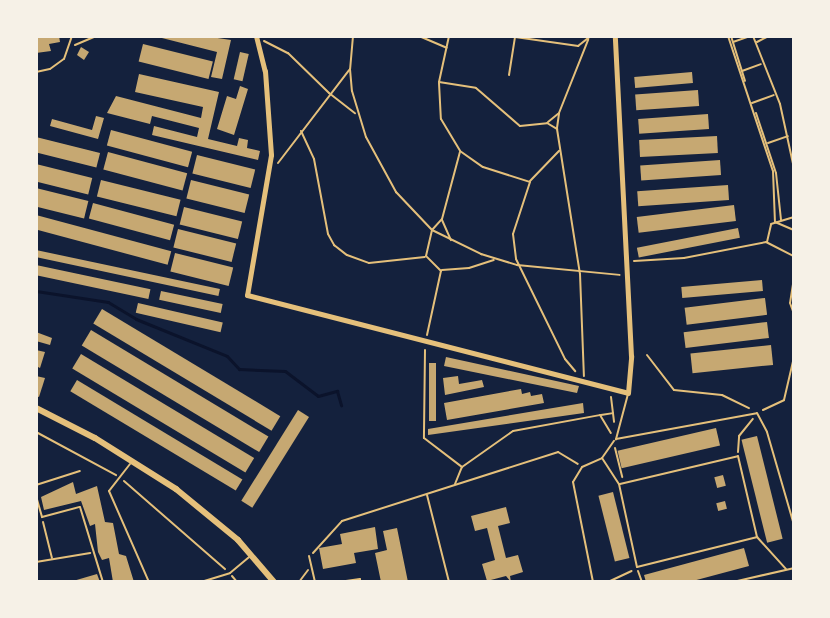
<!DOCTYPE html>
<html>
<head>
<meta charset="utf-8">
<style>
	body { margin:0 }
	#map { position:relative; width:830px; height:618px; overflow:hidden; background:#14213d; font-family:"Golos Text",sans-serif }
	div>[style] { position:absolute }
	.stream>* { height:3px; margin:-1.5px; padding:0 1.5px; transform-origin:1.5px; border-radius:1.5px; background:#0b132b }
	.building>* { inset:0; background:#c6a872; transform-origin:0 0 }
	.path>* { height:2px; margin:-1px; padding:0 1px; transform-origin:1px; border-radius:1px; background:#e5c07b }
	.service>* { height:2px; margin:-1px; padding:0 1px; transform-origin:1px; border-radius:1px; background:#e5c07b }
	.minor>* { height:5px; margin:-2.5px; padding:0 2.5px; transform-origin:2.5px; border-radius:2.5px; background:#e5c07b }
	.tertiary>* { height:6px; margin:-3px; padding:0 3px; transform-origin:3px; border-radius:3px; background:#e5c07b }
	span { translate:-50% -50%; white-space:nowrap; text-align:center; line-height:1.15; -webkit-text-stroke:6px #f6f1e7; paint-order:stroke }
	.frame { position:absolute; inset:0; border:38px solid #f6f1e7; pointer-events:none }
</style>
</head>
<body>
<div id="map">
	<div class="stream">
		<div style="left:36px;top:291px;width:73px;rotate:8.7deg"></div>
		<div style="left:108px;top:302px;width:33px;rotate:31deg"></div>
		<div style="left:136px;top:319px;width:98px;rotate:22.1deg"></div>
		<div style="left:227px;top:356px;width:18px;rotate:47deg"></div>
		<div style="left:239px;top:369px;width:46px;rotate:2.5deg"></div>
		<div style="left:285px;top:371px;width:41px;rotate:37.1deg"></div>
		<div style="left:318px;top:396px;width:20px;rotate:-15deg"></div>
		<div style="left:337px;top:391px;width:15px;rotate:74deg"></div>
	</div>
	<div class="building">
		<div style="clip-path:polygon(59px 36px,60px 42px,49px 44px,51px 51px,36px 53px,36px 37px)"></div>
		<div style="clip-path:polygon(204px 36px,231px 40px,222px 79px,211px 77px,217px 52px,158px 37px)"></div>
		<div style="left:143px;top:44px;width:72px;height:18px;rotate:14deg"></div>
		<div style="clip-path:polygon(81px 47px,89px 52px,84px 60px,77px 55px)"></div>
		<div style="left:240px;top:52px;width:9px;height:28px;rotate:13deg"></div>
		<div style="left:692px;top:72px;width:11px;height:58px;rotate:85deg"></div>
		<div style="clip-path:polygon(139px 74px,219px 92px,208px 139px,237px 146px,239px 138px,248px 140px,247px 148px,260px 151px,258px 160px,152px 135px,154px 126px,197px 137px,199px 128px,152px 116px,150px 124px,107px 113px,116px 96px,201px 118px,203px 107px,135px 92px)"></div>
		<div style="clip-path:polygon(240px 86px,248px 89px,234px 135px,217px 129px,227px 96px,236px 99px)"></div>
		<div style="left:698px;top:90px;width:16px;height:63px;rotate:86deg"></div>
		<div style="left:708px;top:114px;width:15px;height:70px;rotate:86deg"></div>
		<div style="clip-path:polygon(96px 116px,104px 118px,98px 139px,50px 126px,52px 119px,92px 130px)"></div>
		<div style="left:111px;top:130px;width:84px;height:16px;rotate:15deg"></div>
		<div style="left:717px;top:136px;width:17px;height:78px;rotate:87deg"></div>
		<div style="left:36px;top:137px;width:66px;height:15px;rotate:14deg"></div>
		<div style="left:108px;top:152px;width:82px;height:18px;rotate:15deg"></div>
		<div style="left:197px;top:155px;width:60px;height:19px;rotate:14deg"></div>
		<div style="left:720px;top:160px;width:15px;height:80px;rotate:86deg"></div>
		<div style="left:36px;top:164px;width:58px;height:17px;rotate:14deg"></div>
		<div style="left:101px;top:180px;width:82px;height:17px;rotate:14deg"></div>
		<div style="left:191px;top:180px;width:60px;height:19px;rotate:14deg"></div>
		<div style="left:728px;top:185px;width:15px;height:91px;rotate:86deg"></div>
		<div style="left:36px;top:188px;width:54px;height:18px;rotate:14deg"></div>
		<div style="left:93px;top:203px;width:84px;height:16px;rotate:15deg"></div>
		<div style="left:734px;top:205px;width:16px;height:98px;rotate:83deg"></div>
		<div style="left:184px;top:207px;width:60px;height:18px;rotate:14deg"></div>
		<div style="left:36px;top:215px;width:140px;height:14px;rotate:15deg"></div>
		<div style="left:738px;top:228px;width:10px;height:103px;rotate:79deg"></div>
		<div style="left:178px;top:229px;width:60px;height:19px;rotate:14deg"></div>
		<div style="left:36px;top:250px;width:188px;height:7px;rotate:12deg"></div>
		<div style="left:175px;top:253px;width:60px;height:19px;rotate:14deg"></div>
		<div style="left:36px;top:265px;width:117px;height:10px;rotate:12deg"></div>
		<div style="left:762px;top:280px;width:11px;height:81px;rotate:85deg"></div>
		<div style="left:161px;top:291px;width:63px;height:9px;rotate:12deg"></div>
		<div style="left:765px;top:298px;width:17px;height:81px;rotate:83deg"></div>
		<div style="left:138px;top:303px;width:87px;height:10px;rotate:13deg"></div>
		<div style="left:102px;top:309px;width:208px;height:17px;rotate:31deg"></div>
		<div style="left:767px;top:322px;width:16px;height:84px;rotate:83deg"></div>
		<div style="left:91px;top:330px;width:207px;height:18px;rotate:31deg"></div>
		<div style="clip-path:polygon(36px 332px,52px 338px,50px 345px,36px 341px)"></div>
		<div style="left:771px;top:345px;width:20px;height:81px;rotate:84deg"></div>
		<div style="clip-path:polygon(36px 350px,45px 352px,40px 368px,36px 366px)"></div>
		<div style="left:81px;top:354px;width:202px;height:17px;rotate:31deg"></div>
		<div style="clip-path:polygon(446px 357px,579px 386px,577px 393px,444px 366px)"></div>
		<div style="left:429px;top:363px;width:7px;height:58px"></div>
		<div style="clip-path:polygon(36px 376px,45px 378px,39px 397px,36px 396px)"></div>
		<div style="clip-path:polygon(458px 376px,459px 384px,482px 380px,484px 387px,445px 395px,443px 378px)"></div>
		<div style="left:77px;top:380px;width:193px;height:13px;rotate:31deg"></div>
		<div style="clip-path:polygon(521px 389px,522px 394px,530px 392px,531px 396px,542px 394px,544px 403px,447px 420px,444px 403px)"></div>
		<div style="clip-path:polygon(583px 403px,584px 413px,428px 435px,428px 429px)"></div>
		<div style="left:298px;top:410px;width:13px;height:107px;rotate:32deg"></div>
		<div style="left:716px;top:428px;width:18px;height:101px;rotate:77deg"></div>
		<div style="left:757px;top:436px;width:106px;height:16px;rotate:76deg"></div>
		<div style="left:723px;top:475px;width:11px;height:9px;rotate:75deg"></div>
		<div style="clip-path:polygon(73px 482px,76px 494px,97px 486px,105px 522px,113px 523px,119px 554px,126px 556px,134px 582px,113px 582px,109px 558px,102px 560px,98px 552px,95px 524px,90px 526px,81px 501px,44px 510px,41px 497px)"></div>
		<div style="left:613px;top:492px;width:68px;height:15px;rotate:76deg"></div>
		<div style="left:725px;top:501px;width:8px;height:9px;rotate:76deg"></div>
		<div style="clip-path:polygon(506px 507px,510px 523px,498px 526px,506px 558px,518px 555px,523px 572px,510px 576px,511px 582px,506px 576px,487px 581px,482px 564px,495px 560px,487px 528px,475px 531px,471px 516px)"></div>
		<div style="clip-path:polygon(375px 527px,378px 549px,354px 553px,356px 563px,323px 569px,319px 548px,342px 544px,340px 534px)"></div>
		<div style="clip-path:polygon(397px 528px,408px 582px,381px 582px,375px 553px,387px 550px,383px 531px)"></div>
		<div style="clip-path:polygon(744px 548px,749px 566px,689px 582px,646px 582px,644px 575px)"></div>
		<div style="clip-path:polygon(97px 574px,100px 582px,73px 582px,73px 581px)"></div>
	</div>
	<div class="path">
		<div style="left:353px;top:36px;width:33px;rotate:95deg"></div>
		<div style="left:350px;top:69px;width:22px;rotate:85deg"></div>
		<div style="left:352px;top:91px;width:48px;rotate:73.1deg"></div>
		<div style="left:366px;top:137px;width:63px;rotate:61.4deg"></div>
		<div style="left:396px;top:192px;width:52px;rotate:46.5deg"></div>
		<div style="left:432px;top:230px;width:55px;rotate:26.1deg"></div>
		<div style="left:481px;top:254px;width:38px;rotate:17deg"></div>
		<div style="left:517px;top:265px;width:103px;rotate:5.5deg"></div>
		<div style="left:419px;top:36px;width:30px;rotate:23deg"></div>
		<div style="left:449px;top:36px;width:47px;rotate:102.3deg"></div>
		<div style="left:439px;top:82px;width:37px;rotate:9deg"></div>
		<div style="left:476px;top:88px;width:58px;rotate:40.8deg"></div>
		<div style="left:520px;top:126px;width:27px;rotate:-6deg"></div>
		<div style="left:547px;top:123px;width:12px;rotate:31deg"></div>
		<div style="left:557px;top:129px;width:147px;rotate:81deg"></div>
		<div style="left:580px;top:274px;width:102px;rotate:87.8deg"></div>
		<div style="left:508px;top:36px;width:71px;rotate:8.1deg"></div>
		<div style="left:578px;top:46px;width:16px;rotate:-38deg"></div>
		<div style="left:728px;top:36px;width:142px;rotate:71.6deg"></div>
		<div style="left:773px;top:171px;width:51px;rotate:87.8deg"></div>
		<div style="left:775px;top:222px;width:21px;rotate:23deg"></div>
		<div style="left:731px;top:36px;width:47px;rotate:72.7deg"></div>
		<div style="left:753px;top:36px;width:73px;rotate:68.3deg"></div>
		<div style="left:780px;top:104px;width:66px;rotate:77.7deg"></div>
		<div style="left:264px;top:41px;width:27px;rotate:27deg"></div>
		<div style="left:288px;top:53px;width:57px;rotate:44.3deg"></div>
		<div style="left:329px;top:93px;width:33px;rotate:38deg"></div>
		<div style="left:733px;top:42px;width:18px;rotate:-19deg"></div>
		<div style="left:757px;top:42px;width:13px;rotate:-27deg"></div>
		<div style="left:75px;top:45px;width:23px;rotate:-23deg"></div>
		<div style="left:742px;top:71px;width:20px;rotate:-20deg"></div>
		<div style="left:509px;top:75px;width:37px;rotate:-81deg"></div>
		<div style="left:439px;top:83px;width:36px;rotate:87deg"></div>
		<div style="left:441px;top:119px;width:37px;rotate:59deg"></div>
		<div style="left:460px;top:151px;width:28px;rotate:35deg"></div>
		<div style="left:483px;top:167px;width:49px;rotate:17.7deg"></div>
		<div style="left:530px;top:182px;width:55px;rotate:108.1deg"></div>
		<div style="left:513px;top:234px;width:25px;rotate:83deg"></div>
		<div style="left:516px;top:259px;width:111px;rotate:63.9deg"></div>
		<div style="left:565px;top:359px;width:16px;rotate:50deg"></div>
		<div style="left:752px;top:103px;width:23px;rotate:-20deg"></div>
		<div style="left:756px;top:113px;width:63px;rotate:71.6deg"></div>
		<div style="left:776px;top:173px;width:47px;rotate:83.9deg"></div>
		<div style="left:548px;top:122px;width:13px;rotate:-39deg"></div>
		<div style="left:557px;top:128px;width:15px;rotate:-82deg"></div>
		<div style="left:559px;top:113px;width:79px;rotate:-68.3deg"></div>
		<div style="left:301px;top:131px;width:31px;rotate:65deg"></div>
		<div style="left:314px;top:159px;width:76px;rotate:79.4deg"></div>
		<div style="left:328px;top:234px;width:13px;rotate:61deg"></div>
		<div style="left:334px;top:245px;width:16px;rotate:38deg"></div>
		<div style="left:347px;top:255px;width:23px;rotate:20deg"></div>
		<div style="left:369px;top:263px;width:56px;rotate:-6.1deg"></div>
		<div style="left:768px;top:143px;width:21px;rotate:-19deg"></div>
		<div style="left:278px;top:163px;width:117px;rotate:-52.6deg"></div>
		<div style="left:530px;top:181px;width:42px;rotate:-46deg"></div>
		<div style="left:442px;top:220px;width:22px;rotate:66deg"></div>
		<div style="left:767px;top:242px;width:18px;rotate:-77deg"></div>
		<div style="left:771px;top:224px;width:24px;rotate:-17deg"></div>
		<div style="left:634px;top:261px;width:50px;rotate:-3.4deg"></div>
		<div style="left:684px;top:258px;width:84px;rotate:-11deg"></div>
		<div style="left:766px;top:242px;width:31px;rotate:27deg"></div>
		<div style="left:442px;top:270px;width:27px;rotate:-4deg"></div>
		<div style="left:469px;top:268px;width:26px;rotate:-18deg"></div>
		<div style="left:794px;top:278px;width:25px;rotate:99deg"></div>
		<div style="left:790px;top:303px;width:12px;rotate:70deg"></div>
		<div style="left:427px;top:335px;width:66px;rotate:-77.7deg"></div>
		<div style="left:441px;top:271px;width:21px;rotate:-135deg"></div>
		<div style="left:426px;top:256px;width:27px;rotate:-77deg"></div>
		<div style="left:432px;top:230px;width:15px;rotate:-48deg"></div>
		<div style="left:442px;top:219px;width:69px;rotate:-75deg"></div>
		<div style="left:425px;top:350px;width:88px;rotate:90.7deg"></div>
		<div style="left:424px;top:438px;width:48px;rotate:37.3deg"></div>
		<div style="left:647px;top:355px;width:44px;rotate:52.4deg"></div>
		<div style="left:674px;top:390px;width:48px;rotate:5.9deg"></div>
		<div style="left:722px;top:395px;width:30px;rotate:26deg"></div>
		<div style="left:611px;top:397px;width:25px;rotate:83deg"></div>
		<div style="left:763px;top:410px;width:23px;rotate:-25deg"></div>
		<div style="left:784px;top:400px;width:44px;rotate:-76.9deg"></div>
		<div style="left:601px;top:415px;width:12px;rotate:-9deg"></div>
		<div style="left:36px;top:432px;width:91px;rotate:28.3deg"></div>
		<div style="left:615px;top:448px;width:30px;rotate:76deg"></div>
		<div style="left:738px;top:452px;width:16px;rotate:-86deg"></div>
		<div style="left:739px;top:436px;width:22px;rotate:-51deg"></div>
		<div style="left:124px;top:481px;width:134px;rotate:41.1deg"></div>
		<div style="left:455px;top:484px;width:18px;rotate:-68deg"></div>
		<div style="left:462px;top:467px;width:62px;rotate:-35.2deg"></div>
		<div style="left:513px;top:431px;width:88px;rotate:-10.4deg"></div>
		<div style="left:600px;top:415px;width:21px;rotate:59deg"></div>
		<div style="left:427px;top:495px;width:90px;rotate:75.8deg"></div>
		<div style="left:43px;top:522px;width:37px;rotate:76deg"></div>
		<div style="left:313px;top:553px;width:43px;rotate:-47.8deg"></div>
		<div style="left:342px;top:521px;width:227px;rotate:-17.7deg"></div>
		<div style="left:558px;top:452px;width:23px;rotate:31deg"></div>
		<div style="left:36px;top:562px;width:55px;rotate:-9.5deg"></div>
		<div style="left:638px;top:571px;width:12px;rotate:70deg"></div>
		<div style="left:232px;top:576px;width:8px;rotate:50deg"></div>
		<div style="left:299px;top:582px;width:15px;rotate:-53deg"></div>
		<div style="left:608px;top:582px;width:26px;rotate:-25deg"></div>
	</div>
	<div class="service">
		<div style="left:36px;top:72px;width:14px;rotate:-12deg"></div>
		<div style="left:50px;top:69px;width:17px;rotate:-36deg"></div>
		<div style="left:64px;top:59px;width:24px;rotate:-71deg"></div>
		<div style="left:628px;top:394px;width:47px;rotate:104.9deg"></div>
		<div style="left:616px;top:439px;width:143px;rotate:-10.4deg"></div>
		<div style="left:757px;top:413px;width:21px;rotate:62deg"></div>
		<div style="left:767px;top:432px;width:97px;rotate:73.8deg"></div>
		<div style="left:602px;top:458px;width:31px;rotate:57deg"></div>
		<div style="left:619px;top:484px;width:85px;rotate:77.8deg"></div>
		<div style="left:637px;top:567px;width:124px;rotate:-14deg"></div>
		<div style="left:757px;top:537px;width:43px;rotate:47.8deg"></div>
		<div style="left:130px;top:464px;width:34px;rotate:128deg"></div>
		<div style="left:109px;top:491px;width:99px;rotate:66.3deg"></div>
		<div style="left:620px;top:484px;width:121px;rotate:-13.3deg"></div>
		<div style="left:738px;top:456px;width:83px;rotate:76.8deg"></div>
		<div style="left:36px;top:485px;width:46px;rotate:-17.7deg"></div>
		<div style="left:36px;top:496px;width:22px;rotate:74deg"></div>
		<div style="left:42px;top:517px;width:39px;rotate:-15deg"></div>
		<div style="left:80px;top:507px;width:78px;rotate:73deg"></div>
		<div style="left:309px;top:556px;width:27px;rotate:77deg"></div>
		<div style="left:201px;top:582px;width:30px;rotate:-17deg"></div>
		<div style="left:230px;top:573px;width:25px;rotate:-40deg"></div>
		<div style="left:339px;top:582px;width:21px;rotate:-8deg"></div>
		<div style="left:360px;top:579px;width:3px;rotate:90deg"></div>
		<div style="left:593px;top:582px;width:102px;rotate:-101.3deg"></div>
		<div style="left:573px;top:482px;width:17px;rotate:-59deg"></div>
		<div style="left:582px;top:467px;width:22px;rotate:-24deg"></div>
		<div style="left:602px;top:458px;width:21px;rotate:-55deg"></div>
		<div style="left:733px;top:582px;width:63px;rotate:-12.9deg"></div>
	</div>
	<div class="minor">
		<div style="left:256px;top:36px;width:36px;rotate:76deg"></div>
		<div style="left:265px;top:71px;width:84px;rotate:85.9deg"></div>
		<div style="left:271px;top:155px;width:142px;rotate:99.7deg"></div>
		<div style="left:247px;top:295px;width:393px;rotate:14.4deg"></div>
		<div style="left:628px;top:393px;width:37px;rotate:-85deg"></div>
		<div style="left:631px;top:356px;width:320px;rotate:-92.9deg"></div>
	</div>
	<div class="tertiary">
		<div style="left:36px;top:408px;width:66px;rotate:27deg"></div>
		<div style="left:95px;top:438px;width:96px;rotate:32.2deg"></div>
		<div style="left:176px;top:489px;width:80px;rotate:39.4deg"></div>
		<div style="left:238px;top:540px;width:55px;rotate:49.4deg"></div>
	</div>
	<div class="frame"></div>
</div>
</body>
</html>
